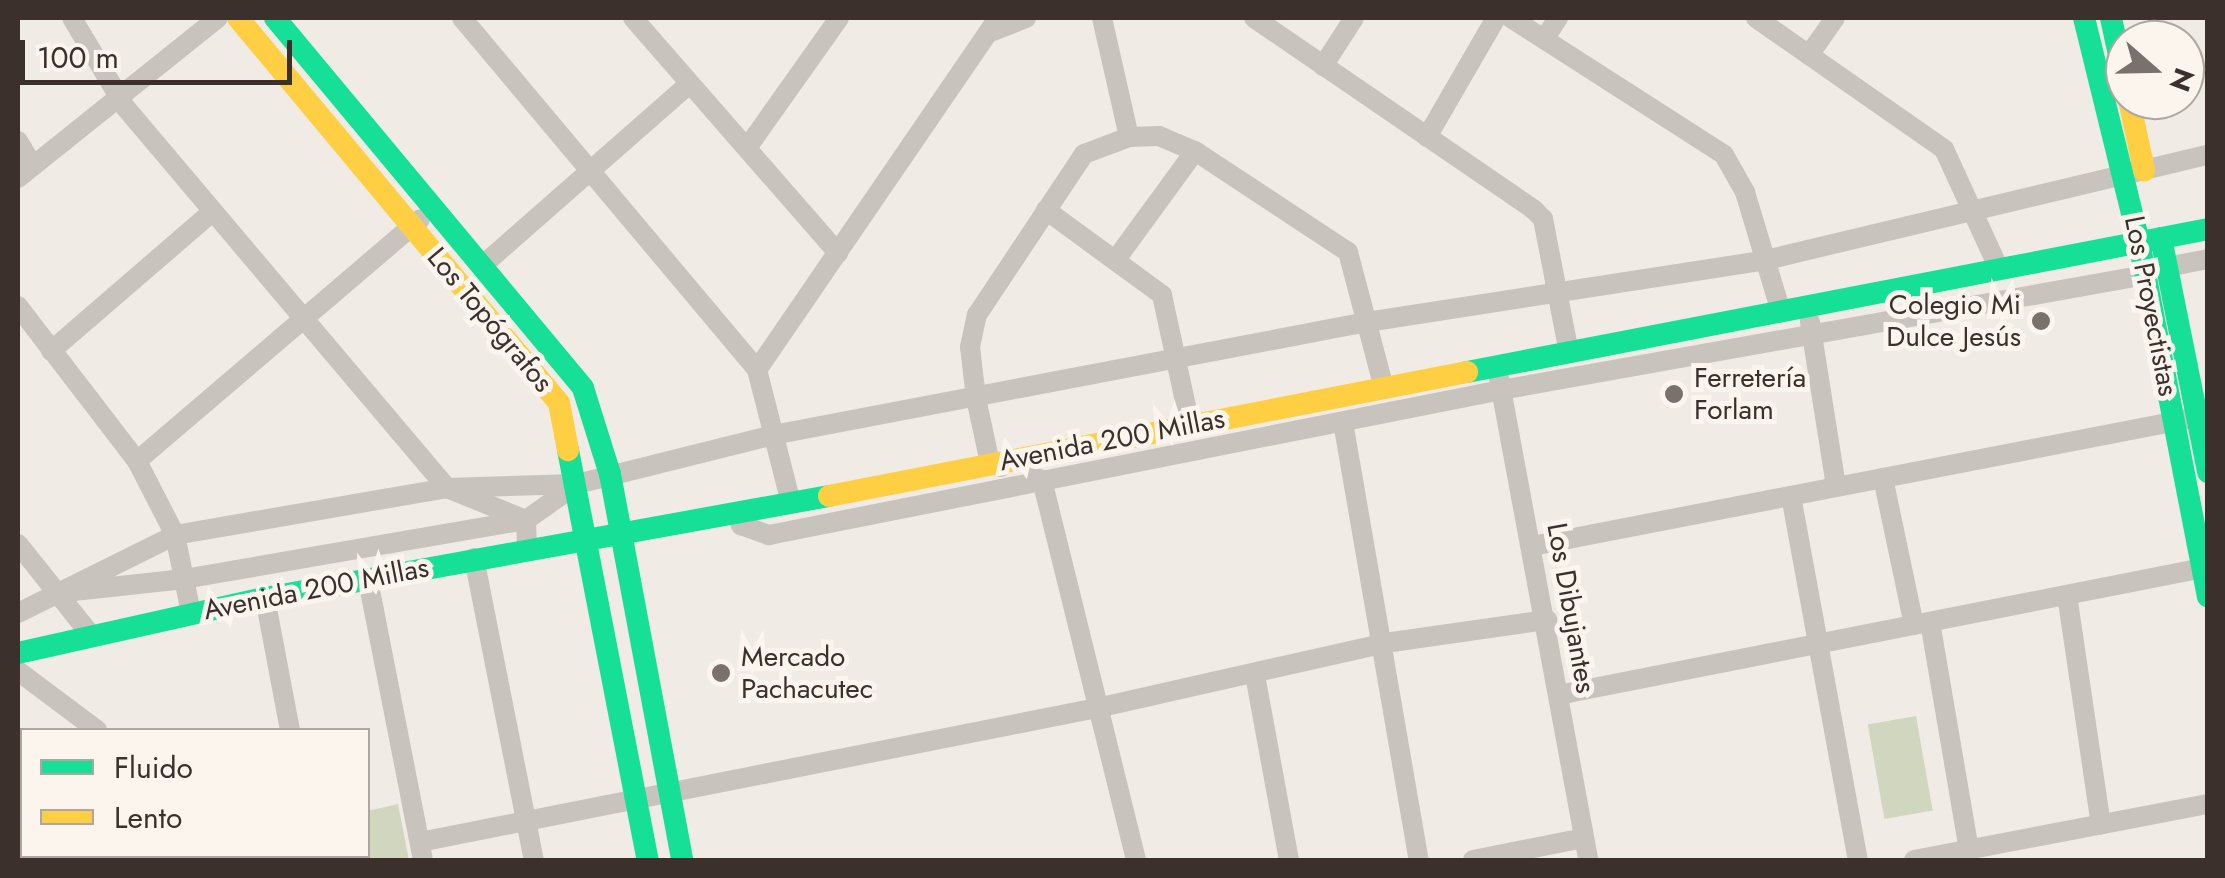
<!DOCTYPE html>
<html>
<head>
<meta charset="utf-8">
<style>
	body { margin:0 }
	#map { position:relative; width:2225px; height:878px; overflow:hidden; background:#f0ebe5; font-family:Jost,sans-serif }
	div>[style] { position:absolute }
	.green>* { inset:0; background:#d1d6bf; transform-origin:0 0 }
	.street>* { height:20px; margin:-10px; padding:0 10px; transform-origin:10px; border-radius:10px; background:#c9c3be }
	.fast>* { height:22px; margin:-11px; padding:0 11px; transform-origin:11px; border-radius:11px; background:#16e098 }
	.slow>* { height:22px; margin:-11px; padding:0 11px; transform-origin:11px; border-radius:11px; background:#ffcf43 }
	.dots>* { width:28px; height:28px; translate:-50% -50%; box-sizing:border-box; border:5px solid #fbf5ee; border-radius:50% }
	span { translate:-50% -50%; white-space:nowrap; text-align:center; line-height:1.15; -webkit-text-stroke:10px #fbf5ee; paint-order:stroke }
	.poi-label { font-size:28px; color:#3b302b }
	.right { translate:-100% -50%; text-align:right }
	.left { translate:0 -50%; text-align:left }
	.street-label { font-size:28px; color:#3b302b }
	.frame { position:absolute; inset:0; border:20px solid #3b302b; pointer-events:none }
	.legend { position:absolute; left:20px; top:728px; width:350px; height:130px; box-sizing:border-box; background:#fbf5ee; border:2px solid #aea6a0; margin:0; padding:12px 18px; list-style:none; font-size:30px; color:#3b302b }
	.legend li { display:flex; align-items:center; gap:20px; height:50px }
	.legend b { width:50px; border:2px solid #aea6a0 }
	.north { position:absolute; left:2105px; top:20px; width:100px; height:100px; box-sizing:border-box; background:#fbf5ee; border:2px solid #aea6a0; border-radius:50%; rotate:110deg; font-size:28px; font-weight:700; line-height:40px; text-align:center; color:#3b302b }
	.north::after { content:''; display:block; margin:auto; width:35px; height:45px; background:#7a716c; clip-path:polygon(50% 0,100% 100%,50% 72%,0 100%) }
	.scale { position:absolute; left:20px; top:40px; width:272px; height:45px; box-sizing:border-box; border:5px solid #3b302b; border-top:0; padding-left:12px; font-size:30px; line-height:35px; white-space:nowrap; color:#3b302b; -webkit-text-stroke:8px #fbf5ee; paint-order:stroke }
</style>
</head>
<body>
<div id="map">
	<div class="green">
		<div style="left:1916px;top:716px;width:96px;height:49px;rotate:80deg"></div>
		<div style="clip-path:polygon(398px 804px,409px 860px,350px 860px,349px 856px,368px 856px,368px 811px)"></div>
	</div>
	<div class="street">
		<div style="left:72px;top:18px;width:104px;rotate:59.2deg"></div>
		<div style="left:125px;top:107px;width:499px;rotate:49.8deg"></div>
		<div style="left:447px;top:488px;width:85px;rotate:22.1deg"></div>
		<div style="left:526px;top:520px;width:30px;rotate:88deg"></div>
		<div style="left:462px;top:18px;width:459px;rotate:50deg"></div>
		<div style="left:633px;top:18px;width:312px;rotate:48.9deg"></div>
		<div style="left:1102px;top:18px;width:122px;rotate:77.2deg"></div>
		<div style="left:1254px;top:18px;width:340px;rotate:34.4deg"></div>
		<div style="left:1534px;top:210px;width:13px;rotate:45deg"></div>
		<div style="left:1543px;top:219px;width:136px;rotate:79deg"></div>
		<div style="left:1511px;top:18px;width:253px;rotate:32.7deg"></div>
		<div style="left:1724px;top:155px;width:43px;rotate:60.4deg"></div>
		<div style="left:1745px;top:192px;width:125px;rotate:73.3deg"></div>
		<div style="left:1756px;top:18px;width:229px;rotate:34.9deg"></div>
		<div style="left:1944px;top:149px;width:130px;rotate:65.4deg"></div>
		<div style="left:988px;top:33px;width:41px;rotate:-21.5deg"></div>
		<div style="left:1545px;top:38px;width:24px;rotate:-57deg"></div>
		<div style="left:1809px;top:55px;width:45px;rotate:-54.9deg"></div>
		<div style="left:1323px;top:66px;width:57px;rotate:-57.1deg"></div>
		<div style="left:1427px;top:137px;width:138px;rotate:-59.9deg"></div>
		<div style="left:18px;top:141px;width:29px;rotate:59deg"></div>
		<div style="left:747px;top:148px;width:159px;rotate:-54.7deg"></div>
		<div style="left:18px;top:178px;width:256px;rotate:-38.7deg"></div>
		<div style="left:1046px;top:210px;width:144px;rotate:36.2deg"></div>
		<div style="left:1162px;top:295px;width:133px;rotate:77.8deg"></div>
		<div style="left:1117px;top:258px;width:132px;rotate:-53.9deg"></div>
		<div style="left:483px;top:265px;width:274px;rotate:-41.3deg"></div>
		<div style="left:2167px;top:267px;width:42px;rotate:-11deg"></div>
		<div style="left:18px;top:306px;width:195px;rotate:52.5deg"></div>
		<div style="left:137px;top:461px;width:83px;rotate:62.8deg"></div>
		<div style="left:175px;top:535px;width:80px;rotate:78.4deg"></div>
		<div style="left:1810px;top:322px;width:167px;rotate:81deg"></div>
		<div style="left:51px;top:351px;width:213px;rotate:-40.8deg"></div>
		<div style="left:1499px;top:378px;width:490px;rotate:79.5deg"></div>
		<div style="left:1343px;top:422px;width:445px;rotate:80.2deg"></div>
		<div style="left:137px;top:461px;width:372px;rotate:-40.5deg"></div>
		<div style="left:1001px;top:467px;width:12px;rotate:-160deg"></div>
		<div style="left:990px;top:463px;width:66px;rotate:-102.2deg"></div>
		<div style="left:976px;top:398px;width:51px;rotate:-96.7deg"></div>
		<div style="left:970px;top:347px;width:33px;rotate:-78deg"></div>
		<div style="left:977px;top:315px;width:193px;rotate:-56.4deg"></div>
		<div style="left:1084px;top:154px;width:48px;rotate:-20.7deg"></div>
		<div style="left:1129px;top:137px;width:30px;rotate:-2deg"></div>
		<div style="left:1159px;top:136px;width:39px;rotate:23deg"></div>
		<div style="left:1195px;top:151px;width:183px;rotate:33.4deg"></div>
		<div style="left:1348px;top:252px;width:141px;rotate:75.2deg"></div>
		<div style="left:1033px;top:477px;width:9px;rotate:18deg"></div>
		<div style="left:1042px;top:480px;width:391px;rotate:76.1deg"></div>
		<div style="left:1883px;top:478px;width:150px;rotate:78.1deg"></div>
		<div style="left:1791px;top:496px;width:370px;rotate:79.6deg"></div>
		<div style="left:791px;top:503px;width:137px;rotate:-104.3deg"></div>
		<div style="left:757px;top:370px;width:427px;rotate:-55.6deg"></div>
		<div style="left:737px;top:512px;width:14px;rotate:73deg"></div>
		<div style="left:741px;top:525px;width:30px;rotate:20deg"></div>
		<div style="left:769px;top:535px;width:746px;rotate:-11.2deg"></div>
		<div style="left:1501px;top:390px;width:654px;rotate:-10.12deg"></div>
		<div style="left:18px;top:544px;width:115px;rotate:51.3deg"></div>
		<div style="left:1532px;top:546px;width:668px;rotate:-10.96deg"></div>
		<div style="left:474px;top:558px;width:308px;rotate:78.8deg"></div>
		<div style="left:368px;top:580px;width:285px;rotate:78.9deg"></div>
		<div style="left:74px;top:591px;width:111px;rotate:-6.2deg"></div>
		<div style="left:184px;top:579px;width:347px;rotate:-9.8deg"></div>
		<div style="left:526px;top:520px;width:62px;rotate:-35.2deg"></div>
		<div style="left:2067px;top:595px;width:232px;rotate:81.6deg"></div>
		<div style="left:265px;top:598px;width:134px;rotate:79.3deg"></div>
		<div style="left:18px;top:613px;width:175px;rotate:-26.4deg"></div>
		<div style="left:175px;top:535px;width:276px;rotate:-9.8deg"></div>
		<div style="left:447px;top:488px;width:130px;rotate:-1.8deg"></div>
		<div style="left:577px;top:484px;width:202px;rotate:-14deg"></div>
		<div style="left:773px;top:435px;width:605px;rotate:-10.77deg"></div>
		<div style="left:1367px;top:322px;width:404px;rotate:-8.8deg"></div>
		<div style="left:1766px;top:260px;width:454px;rotate:-13.4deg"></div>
		<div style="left:1930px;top:622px;width:231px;rotate:80.3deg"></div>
		<div style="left:18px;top:671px;width:99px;rotate:36.8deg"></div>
		<div style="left:1255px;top:675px;width:188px;rotate:79.6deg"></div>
		<div style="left:1558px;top:695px;width:662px;rotate:-11.14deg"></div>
		<div style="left:18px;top:822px;width:5px;rotate:37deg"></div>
		<div style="left:420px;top:842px;width:690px;rotate:-11.2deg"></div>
		<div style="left:1097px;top:708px;width:295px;rotate:-12.7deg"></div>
		<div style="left:1385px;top:643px;width:164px;rotate:-8.1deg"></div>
		<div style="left:67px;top:856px;width:8px;rotate:30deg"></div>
		<div style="left:265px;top:856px;width:8px;rotate:30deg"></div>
		<div style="left:307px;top:856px;width:4px;rotate:76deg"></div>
		<div style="left:1473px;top:860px;width:113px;rotate:-11.2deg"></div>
		<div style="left:1914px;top:860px;width:299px;rotate:-10.8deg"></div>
	</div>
	<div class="fast">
		<div style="left:275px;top:18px;width:481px;rotate:50.2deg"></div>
		<div style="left:583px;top:388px;width:90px;rotate:72.6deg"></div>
		<div style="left:610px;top:474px;width:393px;rotate:79.4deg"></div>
		<div style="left:2084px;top:18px;width:231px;rotate:76.2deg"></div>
		<div style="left:2139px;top:242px;width:361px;rotate:79deg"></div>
		<div style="left:2111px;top:18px;width:66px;rotate:77.8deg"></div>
		<div style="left:2161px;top:238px;width:239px;rotate:78.6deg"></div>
		<div style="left:1467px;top:372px;width:755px;rotate:-10.92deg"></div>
		<div style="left:568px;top:450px;width:418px;rotate:79deg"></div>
		<div style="left:18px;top:653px;width:253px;rotate:-12.6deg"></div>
		<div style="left:265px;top:598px;width:573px;rotate:-10.25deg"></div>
	</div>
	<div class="slow">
		<div style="left:238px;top:18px;width:501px;rotate:50.18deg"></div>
		<div style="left:559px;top:403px;width:48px;rotate:79.2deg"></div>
		<div style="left:2129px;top:100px;width:72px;rotate:77.9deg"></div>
		<div style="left:829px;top:496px;width:650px;rotate:-11deg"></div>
	</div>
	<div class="dots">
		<div style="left:2041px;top:321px;background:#7a716c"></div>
		<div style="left:1674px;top:394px;background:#7a716c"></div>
		<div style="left:721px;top:673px;background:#7a716c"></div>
	</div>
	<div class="poi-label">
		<span class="right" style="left:2021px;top:321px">Colegio Mi<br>Dulce Jesús</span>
		<span class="left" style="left:1694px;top:394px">Ferretería<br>Forlam</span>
		<span class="left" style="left:741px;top:673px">Mercado<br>Pachacutec</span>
	</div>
	<div class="street-label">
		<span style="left:2151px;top:306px;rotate:79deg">Los Proyectistas</span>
		<span style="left:490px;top:320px;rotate:50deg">Los Topógrafos</span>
		<span style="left:1112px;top:440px;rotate:-11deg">Avenida 200 Millas</span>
		<span style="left:316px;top:589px;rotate:-11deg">Avenida 200 Millas</span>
		<span style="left:1571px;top:608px;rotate:80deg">Los Dibujantes</span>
	</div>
	<div class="frame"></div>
	<ul class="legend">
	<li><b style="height:12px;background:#16e098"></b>Fluido</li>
	<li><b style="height:12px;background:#ffcf43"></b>Lento</li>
	</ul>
	<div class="north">N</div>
	<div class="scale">100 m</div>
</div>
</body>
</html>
